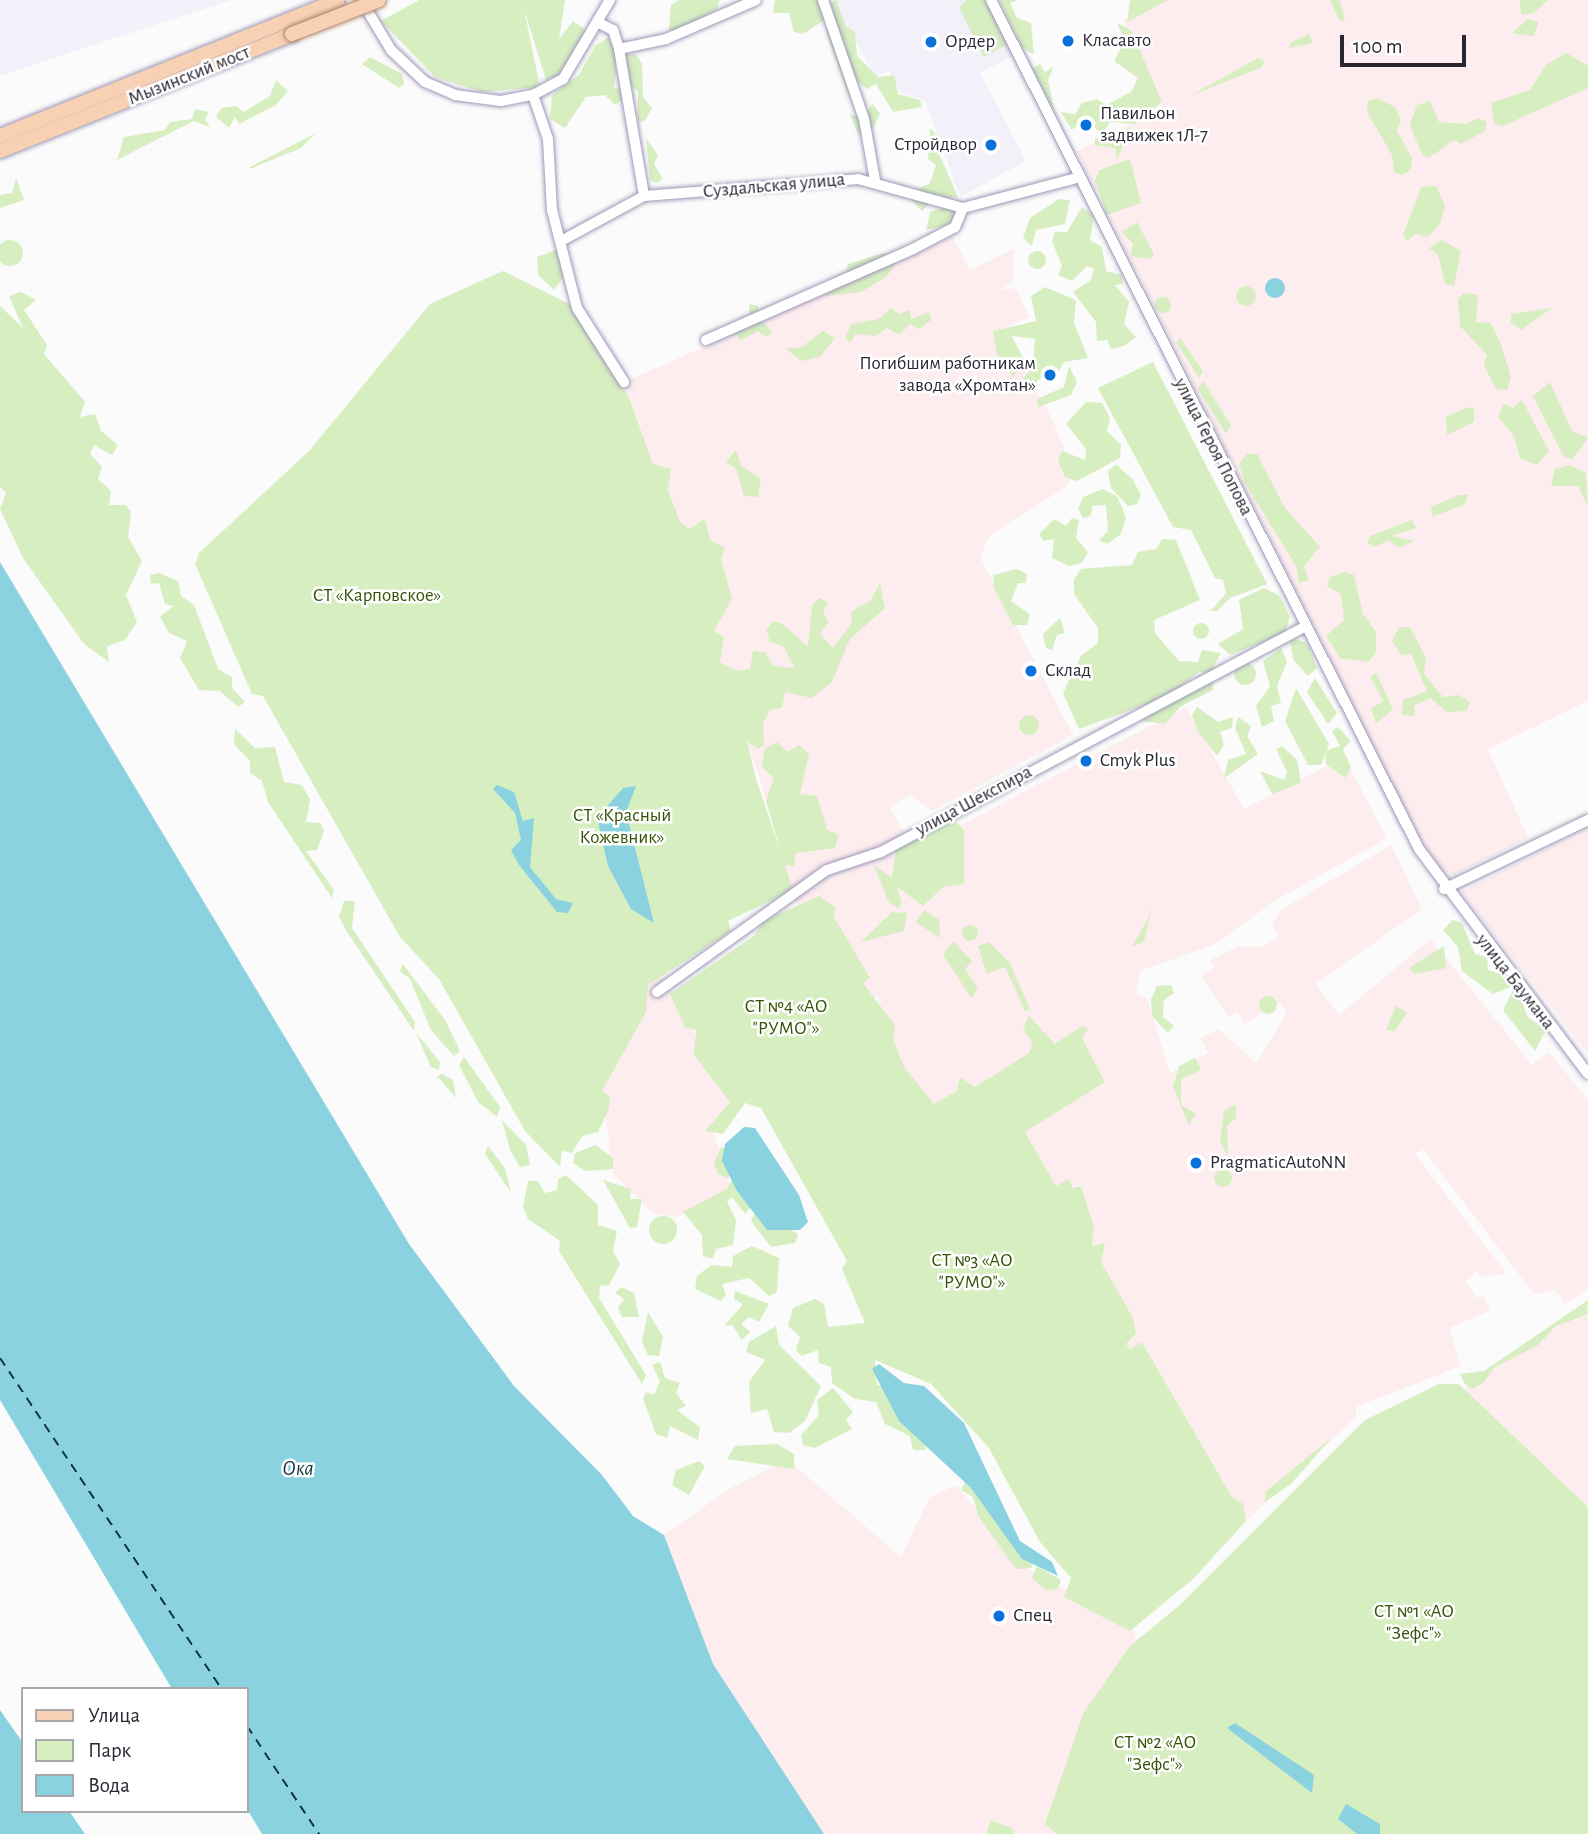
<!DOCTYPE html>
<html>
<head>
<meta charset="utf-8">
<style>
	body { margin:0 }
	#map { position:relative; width:1588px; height:1834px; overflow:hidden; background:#fbfbfb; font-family:"Alegreya Sans",sans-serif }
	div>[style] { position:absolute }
	.built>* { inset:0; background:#f2f0f9 }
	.industrial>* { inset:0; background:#fdedef }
	.green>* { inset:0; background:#d7eec1 }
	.round { border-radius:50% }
	.water>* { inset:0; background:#8bd2e1 }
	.ferry>* { height:2px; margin-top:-1px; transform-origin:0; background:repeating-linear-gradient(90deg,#11343b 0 9px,transparent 0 16px) }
	.roads { filter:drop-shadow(0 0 2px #9d98b8) drop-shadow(0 0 2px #9d98b8) }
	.minor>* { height:10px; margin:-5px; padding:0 5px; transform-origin:5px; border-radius:5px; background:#fff }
	.major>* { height:14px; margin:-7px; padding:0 7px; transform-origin:7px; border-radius:7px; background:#f8d1b5 }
	.bridges { filter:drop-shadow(0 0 2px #ad8267) drop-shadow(0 0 2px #ad8267) }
	.major-bridge>* { height:14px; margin:-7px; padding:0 7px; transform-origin:7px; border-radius:7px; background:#f8d1b5 }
	.dots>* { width:19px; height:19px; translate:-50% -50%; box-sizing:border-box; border:4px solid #fff; border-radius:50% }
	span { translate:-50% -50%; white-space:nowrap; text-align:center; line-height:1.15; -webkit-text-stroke:5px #fff; paint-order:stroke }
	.poi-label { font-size:19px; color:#292733 }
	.left { translate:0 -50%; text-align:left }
	.right { translate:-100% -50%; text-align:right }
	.street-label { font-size:19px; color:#292733 }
	.park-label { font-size:19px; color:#365206 }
	.water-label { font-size:21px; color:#11343b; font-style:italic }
	.legend { position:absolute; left:21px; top:1687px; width:228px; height:126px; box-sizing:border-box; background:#fff; border:2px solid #a9a9ad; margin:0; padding:9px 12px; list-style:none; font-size:21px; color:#292733 }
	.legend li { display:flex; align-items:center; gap:14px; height:35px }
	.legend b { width:35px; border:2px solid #a9a9ad }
	.scale { position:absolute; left:1340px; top:35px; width:126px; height:32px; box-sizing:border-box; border:4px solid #292733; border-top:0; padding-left:9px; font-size:21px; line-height:24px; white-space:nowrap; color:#292733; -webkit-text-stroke:5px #fff; paint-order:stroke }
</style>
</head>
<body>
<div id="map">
	<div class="built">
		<div style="clip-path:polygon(0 0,231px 0,0 76px)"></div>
		<div style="clip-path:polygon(833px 0,985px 0,1013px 56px,980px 73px,1026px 161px,960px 197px,925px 101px,899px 92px,889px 71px,875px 76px)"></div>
	</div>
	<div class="industrial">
		<div style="clip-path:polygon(1166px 0,1588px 0,1588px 701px,1488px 749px,1528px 838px,1455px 875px,1437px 869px,1397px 793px,1077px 151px,1163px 108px,1123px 20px)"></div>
		<div style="clip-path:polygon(953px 237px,970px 270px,1014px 249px,1013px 281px,1000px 291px,1016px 288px,1029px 317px,1000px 331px,1017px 371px,1026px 372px,1051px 417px,1074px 471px,1066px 487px,990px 535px,980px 557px,1073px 735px,932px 811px,910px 795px,890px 807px,913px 850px,1186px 707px,1244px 809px,1344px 757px,1387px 838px,1278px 899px,1213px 945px,1140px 971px,1136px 993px,1147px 998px,1170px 1073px,1208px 1053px,1200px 1038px,1219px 1029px,1256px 1063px,1287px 1013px,1280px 1002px,1245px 1024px,1237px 1012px,1228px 1017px,1201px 976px,1214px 967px,1210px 960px,1240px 946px,1263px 947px,1279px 936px,1272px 925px,1281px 910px,1391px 845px,1422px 909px,1316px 984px,1339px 1015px,1431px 939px,1532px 1065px,1549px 1052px,1588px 1100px,1588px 1289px,1564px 1304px,1555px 1290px,1534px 1294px,1422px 1148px,1415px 1154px,1506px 1273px,1482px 1277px,1477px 1271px,1466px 1281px,1476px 1298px,1484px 1295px,1490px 1311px,1449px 1328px,1461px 1366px,1356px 1407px,1356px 1417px,1246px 1521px,1143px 1343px,1130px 1349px,1126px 1344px,1129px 1319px,1092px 1246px,1094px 1227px,1081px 1186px,1056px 1187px,1025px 1131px,1105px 1080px,1077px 1031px,933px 1117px,888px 1041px,878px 995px,872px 999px,863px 983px,870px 978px,821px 897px,798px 910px,759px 777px,620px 384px)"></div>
		<div style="clip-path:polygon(1588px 828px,1588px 1054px,1461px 892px)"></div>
		<div style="clip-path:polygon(663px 976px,737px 1110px,713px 1132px,732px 1189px,677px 1217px,653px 1213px,613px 1173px,602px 1091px,648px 985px)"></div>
		<div style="clip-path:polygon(1588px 1306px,1588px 1507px,1463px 1390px)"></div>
		<div style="clip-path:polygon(787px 1459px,901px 1557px,929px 1498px,956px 1485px,1024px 1567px,1133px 1627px,1136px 1647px,1045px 1824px,1057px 1834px,1014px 1834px,991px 1820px,987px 1834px,824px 1834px,815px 1823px,713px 1664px,664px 1535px,729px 1489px)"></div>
	</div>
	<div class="green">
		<div style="clip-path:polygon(419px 0,565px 0,559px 39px,573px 21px,589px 32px,559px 76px,546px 80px,524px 9px,540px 87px,482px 92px,435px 77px,381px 21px)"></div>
		<div style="clip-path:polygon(679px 0,720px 0,717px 9px,675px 33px,669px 30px,671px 5px)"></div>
		<div style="clip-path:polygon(775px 0,820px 0,826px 19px,803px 34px,794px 32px,789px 13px,773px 13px)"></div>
		<div style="clip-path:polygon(836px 0,846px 26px,855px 32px,857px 56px,878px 77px,894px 75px,898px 94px,920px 100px,922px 107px,893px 112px,876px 84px,867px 89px,850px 75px,850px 99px,827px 34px,828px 4px)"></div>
		<div style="clip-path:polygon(967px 0,985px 0,1007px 45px,983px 57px,959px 7px)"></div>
		<div style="clip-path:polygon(999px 0,1018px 0,1010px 3px,1017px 18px,1031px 23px,1034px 55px,1022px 47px)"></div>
		<div style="clip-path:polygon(1130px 0,1168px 0,1127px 22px)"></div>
		<div style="clip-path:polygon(1330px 0,1340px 0,1345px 21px,1340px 21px)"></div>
		<div style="clip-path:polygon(1520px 0,1548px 0,1534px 13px,1521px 15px)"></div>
		<div style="clip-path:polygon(1528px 19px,1539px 22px,1534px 36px,1512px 33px)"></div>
		<div style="clip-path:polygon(1117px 23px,1131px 30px,1162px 102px,1135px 124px,1110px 122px,1102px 134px,1084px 118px,1072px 130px,1061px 112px,1075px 114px,1082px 103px,1097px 99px,1106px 105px,1131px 92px,1138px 78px,1114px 61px,1125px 41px)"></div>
		<div style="clip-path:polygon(1309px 34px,1313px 43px,1288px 48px,1291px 43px)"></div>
		<div style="clip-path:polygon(609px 37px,619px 43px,614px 88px,624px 90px,625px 98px,615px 105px,605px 95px,586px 97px,565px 128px,550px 119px,552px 95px,579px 75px,595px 46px)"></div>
		<div style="clip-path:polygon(1566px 53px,1588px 66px,1588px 88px,1503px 126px,1494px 124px,1491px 103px,1530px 90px,1546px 65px)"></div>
		<div style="clip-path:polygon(635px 54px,642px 63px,643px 97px,652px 108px,645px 121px,638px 122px,638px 91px,628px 84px,625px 62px,625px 55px)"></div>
		<div style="clip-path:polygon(370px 57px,402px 74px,404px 84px,399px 88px,362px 64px)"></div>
		<div style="clip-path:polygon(1258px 58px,1265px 61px,1262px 67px,1188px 97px)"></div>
		<div style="clip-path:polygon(1040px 64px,1045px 72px,1054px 66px,1048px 80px,1055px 113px,1032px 68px)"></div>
		<div style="clip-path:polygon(276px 80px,288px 91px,276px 105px,239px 124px,235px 117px,229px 128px,216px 117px,221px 108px,236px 106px,244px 112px,270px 96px)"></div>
		<div style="clip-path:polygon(1377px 98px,1395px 107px,1401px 121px,1397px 131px,1412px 158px,1411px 170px,1402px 175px,1394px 172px,1392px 155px,1367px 112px,1368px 101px)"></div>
		<div style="clip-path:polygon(1430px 101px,1439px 122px,1466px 124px,1478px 118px,1487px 122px,1485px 131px,1461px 144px,1454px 140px,1429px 158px,1422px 155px,1410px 125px,1417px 105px)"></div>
		<div style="clip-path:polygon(872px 104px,880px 113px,875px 125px,865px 136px,858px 134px,850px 115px,864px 117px)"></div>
		<div style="clip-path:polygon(195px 109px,209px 112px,205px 120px,210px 127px,194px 121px,117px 160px,124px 137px,165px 130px,170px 122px,192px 119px)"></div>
		<div style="clip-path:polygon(1131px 127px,1117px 160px,1115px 148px,1095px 145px,1095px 138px,1114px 140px)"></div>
		<div style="clip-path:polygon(930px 128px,944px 144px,937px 149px,958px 197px,933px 200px,922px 211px,907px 195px,930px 183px,936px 165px,928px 159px)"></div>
		<div style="clip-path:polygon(316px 133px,301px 148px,250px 169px,250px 167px)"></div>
		<div style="clip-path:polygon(646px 138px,658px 155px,654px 164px,663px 179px,657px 183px,650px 180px)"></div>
		<div style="clip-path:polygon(1130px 159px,1141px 203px,1107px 215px,1095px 181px,1099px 170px)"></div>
		<div style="clip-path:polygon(16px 178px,24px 200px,0 208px,0 195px,12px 193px)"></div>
		<div style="clip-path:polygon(1436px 186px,1445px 206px,1440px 224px,1428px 237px,1416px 234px,1407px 241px,1403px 235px,1421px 187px)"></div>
		<div style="clip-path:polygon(1059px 199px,1070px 200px,1065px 224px,1036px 230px,1032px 246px,1023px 238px,1030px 218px)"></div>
		<div style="clip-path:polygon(949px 206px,955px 217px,947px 225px,926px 230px,930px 212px)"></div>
		<div style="clip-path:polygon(1082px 207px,1094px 216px,1090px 240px,1102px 247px,1106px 271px,1122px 275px,1123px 284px,1115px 285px,1129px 302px,1124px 324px,1136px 337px,1124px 346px,1111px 349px,1107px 340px,1097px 341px,1096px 322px,1073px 292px,1091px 280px,1094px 269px,1087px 266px,1072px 281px,1058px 275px,1062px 266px,1052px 241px,1055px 232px,1067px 232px)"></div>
		<div style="clip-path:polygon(1137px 222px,1154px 254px,1150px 259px,1131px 256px,1133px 243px,1122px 232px)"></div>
		<div class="round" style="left:-3px;top:240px;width:26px;height:26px"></div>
		<div style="clip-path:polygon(1442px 240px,1461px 251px,1454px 286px,1445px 284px,1438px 255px,1429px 248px)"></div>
		<div style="clip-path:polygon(559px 249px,567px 272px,554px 290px,538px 275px,537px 257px)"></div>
		<div class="round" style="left:1028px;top:251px;width:18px;height:18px"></div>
		<div style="clip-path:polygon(883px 253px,893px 255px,895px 265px,886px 277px,861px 292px,825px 296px,827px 282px,846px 274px,848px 264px)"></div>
		<div style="clip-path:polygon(503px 271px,571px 305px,629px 398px,653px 464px,671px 469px,668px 490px,680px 522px,689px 529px,705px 519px,710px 540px,725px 548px,721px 558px,732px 599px,714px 631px,724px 637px,720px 662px,737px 671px,750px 669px,753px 651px,765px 652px,773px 666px,795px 668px,783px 646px,770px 642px,766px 629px,774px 621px,783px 624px,808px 647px,812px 605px,819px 598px,828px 602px,823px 613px,829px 622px,820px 634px,833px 648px,852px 622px,851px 612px,871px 600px,880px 583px,885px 608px,850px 639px,832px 682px,812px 698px,785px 692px,782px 708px,770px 710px,763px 723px,764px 745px,758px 749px,747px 741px,756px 779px,782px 856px,766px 801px,774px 778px,762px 767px,764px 749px,777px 742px,788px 752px,799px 745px,809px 754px,800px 794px,817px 796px,827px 830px,839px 835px,835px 848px,796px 853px,794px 866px,785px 865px,793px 890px,728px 921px,731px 931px,648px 985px,646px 1012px,602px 1091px,610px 1097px,609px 1109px,598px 1132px,582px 1136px,572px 1153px,562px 1151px,560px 1167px,525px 1131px,439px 979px,400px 937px,263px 696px,252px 694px,195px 564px,199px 553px,309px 451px,430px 304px)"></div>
		<div class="round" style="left:1236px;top:286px;width:20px;height:20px"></div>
		<div style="clip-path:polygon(1045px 287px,1076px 300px,1074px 323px,1088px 358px,1064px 362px,1055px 377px,1042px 377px,1030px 388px,1022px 380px,1033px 367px,1035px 339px,1012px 336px,1025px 362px,1013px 377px,997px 354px,993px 331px,1036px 321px,1031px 296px)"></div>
		<div style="clip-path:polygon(21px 292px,36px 300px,24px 310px,47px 345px,44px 354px,85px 402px,80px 417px,95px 414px,101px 431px,118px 445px,112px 455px,94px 445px,90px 454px,102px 467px,98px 479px,111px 491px,109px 505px,126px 505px,131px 512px,128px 537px,142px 561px,126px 595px,137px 622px,125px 640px,107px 646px,109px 662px,84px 644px,23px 558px,0 509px,6px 493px,0 487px,0 306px,23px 328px,9px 296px)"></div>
		<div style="clip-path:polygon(1464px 293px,1478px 295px,1476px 323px,1490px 322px,1501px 344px,1511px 378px,1507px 390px,1496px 389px,1484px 366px,1487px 355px,1460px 326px,1458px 299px)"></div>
		<div class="round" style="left:1155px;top:297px;width:16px;height:16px"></div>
		<div style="clip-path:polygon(749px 304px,758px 306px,759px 319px,773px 332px,766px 337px,758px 331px,740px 341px,735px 333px,750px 325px)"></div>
		<div style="clip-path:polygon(891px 308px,899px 314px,910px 310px,911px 319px,929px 312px,931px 320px,919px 329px,910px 324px,899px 335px,887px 328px,875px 336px,856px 334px,850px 343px,845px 337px,852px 324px,879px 319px)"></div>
		<div style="clip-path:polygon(1552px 308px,1521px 330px,1511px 323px,1511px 314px)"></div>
		<div style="clip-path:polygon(823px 331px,835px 338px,820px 357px,801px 361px,785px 348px,800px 348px)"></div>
		<div style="clip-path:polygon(1180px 338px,1203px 371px,1199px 378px,1176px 342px)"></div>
		<div style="clip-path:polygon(1153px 362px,1267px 584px,1230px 598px,1217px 611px,1211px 611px,1226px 593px,1223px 580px,1215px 578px,1191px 530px,1173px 527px,1098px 388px)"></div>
		<div style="clip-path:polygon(1069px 366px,1077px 382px,1071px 395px,1038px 407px,1037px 399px,1064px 387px)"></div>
		<div style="clip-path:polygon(1203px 381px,1231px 425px,1226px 434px,1198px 389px)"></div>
		<div style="clip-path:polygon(1550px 382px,1572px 431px,1588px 438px,1572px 459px,1564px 457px,1533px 396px)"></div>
		<div style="clip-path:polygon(1522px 400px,1549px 451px,1537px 465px,1520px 458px,1514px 436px,1498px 417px,1504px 404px,1513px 408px)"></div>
		<div style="clip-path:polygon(1086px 402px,1102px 403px,1110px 418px,1107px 431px,1121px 445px,1120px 458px,1077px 481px,1065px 477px,1058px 460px,1062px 451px,1085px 460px,1086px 449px,1066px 424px)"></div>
		<div style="clip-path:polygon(1468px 407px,1474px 409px,1474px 422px,1447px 435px,1446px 417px)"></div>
		<div style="clip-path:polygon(736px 450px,741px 465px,761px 479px,758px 497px,744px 496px,736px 469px,726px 462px)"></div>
		<div style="clip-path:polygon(1247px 454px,1257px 454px,1285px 508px,1320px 547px,1304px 566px,1309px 580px,1299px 583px,1296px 566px,1245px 483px,1239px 464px)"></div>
		<div style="clip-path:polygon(1116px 464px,1133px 480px,1141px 495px,1137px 504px,1128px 506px,1111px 488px,1108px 471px)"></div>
		<div style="clip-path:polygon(1570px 465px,1586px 473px,1588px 507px,1578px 486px,1551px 486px,1555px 469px)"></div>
		<div style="clip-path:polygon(1103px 489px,1117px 496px,1126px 517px,1121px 534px,1107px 544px,1099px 540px,1108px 531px,1106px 505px,1092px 506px,1091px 516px,1083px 518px,1078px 509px,1083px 497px)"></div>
		<div style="clip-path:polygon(1459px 495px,1468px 495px,1465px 504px,1432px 517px,1431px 507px)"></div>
		<div style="clip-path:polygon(1072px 518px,1079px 520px,1076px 538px,1088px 552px,1082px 563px,1069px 566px,1052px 558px,1054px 539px,1043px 541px,1039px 534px,1054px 519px,1066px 526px)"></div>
		<div style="clip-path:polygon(1412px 520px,1416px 528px,1391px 536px,1414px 541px,1400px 548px,1388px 540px,1376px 547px,1367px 543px,1370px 536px)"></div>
		<div style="clip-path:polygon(1162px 539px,1176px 540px,1200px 600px,1154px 620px,1155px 633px,1179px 661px,1198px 662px,1202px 650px,1221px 653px,1210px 673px,1199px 672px,1167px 697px,1079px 729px,1063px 693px,1081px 656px,1098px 643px,1098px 628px,1074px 594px,1074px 579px,1081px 569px,1132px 565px,1138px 552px,1156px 549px)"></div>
		<div style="clip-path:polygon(1017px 569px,1027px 574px,1026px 583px,1018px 583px,1011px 601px,1030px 614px,1027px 625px,1013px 625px,994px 588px,993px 575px)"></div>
		<div style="clip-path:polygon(1345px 572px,1354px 575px,1363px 614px,1376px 632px,1376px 652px,1368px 662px,1340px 658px,1326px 636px,1344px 620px,1341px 594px,1327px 586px,1330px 577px)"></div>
		<div style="clip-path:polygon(159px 573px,178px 581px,181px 596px,194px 605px,218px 669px,232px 677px,232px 688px,245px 702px,238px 707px,220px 691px,199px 690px,180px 658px,187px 641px,169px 633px,160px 617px,173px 606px,165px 604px,159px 583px,151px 584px,150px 575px)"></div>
		<div style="clip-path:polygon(1264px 588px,1280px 596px,1290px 617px,1285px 633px,1230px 655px,1218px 644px,1243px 629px,1239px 600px)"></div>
		<div style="clip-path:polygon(1060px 618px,1065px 633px,1057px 635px,1052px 650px,1046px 648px,1043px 634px)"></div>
		<div class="round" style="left:1193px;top:623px;width:16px;height:16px"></div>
		<div style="clip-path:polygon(1399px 627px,1410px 627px,1426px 658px,1424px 674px,1443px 697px,1459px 695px,1470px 702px,1467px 711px,1447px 712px,1430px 698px,1414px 706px,1415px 716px,1402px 715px,1403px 700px,1427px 691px,1411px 654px,1401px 655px,1392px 641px)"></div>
		<div style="clip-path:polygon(1295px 639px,1307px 643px,1317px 668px,1308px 676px,1294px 661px,1290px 642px)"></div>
		<div style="clip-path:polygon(1281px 648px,1287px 662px,1277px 686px,1281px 703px,1271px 706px,1274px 721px,1262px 727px,1256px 706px,1270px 686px,1263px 661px)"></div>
		<div class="round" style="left:1234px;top:663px;width:22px;height:22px"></div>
		<div style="clip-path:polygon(1376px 673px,1393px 709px,1376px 724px,1371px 709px,1383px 701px,1370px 676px)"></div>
		<div style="clip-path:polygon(1315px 678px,1337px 713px,1328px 724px,1307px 692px)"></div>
		<div style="clip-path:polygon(1213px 679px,1213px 690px,1180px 707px,1165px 724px,1142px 721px,1159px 705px)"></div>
		<div style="clip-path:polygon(1296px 688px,1329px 744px,1321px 765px,1308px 765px,1285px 721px)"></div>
		<div style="clip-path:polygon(1197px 707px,1218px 722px,1233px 717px,1232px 728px,1220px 732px,1224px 745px,1217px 756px,1197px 730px,1192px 715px)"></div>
		<div class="round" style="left:1019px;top:715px;width:20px;height:20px"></div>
		<div style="clip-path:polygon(1238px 717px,1251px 726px,1247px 736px,1258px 754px,1224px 778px,1228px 760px,1246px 754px,1235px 728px)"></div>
		<div style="clip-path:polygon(1338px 727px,1351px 741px,1343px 749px,1351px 767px,1345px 778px,1326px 764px,1325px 751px,1340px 746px,1332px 731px)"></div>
		<div style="clip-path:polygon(235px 729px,255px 748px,275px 747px,284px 782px,302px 785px,310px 800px,306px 822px,320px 823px,324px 831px,317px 850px,306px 851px,334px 890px,332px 898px,268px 802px,262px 781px,250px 773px,250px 761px,234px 744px)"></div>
		<div style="clip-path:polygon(1282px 746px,1297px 760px,1301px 783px,1272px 794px,1260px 771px,1284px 780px,1287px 772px,1276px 749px)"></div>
		<div style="clip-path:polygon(952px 818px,964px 830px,964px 884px,943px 887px,923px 906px,896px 886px,902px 902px,898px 908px,889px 903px,874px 865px,892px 878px,896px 848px)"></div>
		<div style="clip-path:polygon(819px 896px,836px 908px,834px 917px,870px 978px,863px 983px,895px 1025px,893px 1039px,904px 1067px,934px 1104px,957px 1091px,960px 1077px,975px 1087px,1029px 1053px,1033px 1044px,1023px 1029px,1029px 1016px,1055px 1044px,1082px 1026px,1088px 1029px,1082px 1038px,1105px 1082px,1025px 1132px,1056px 1186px,1069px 1179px,1073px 1188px,1081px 1186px,1094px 1227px,1092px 1246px,1105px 1243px,1101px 1262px,1133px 1318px,1136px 1333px,1126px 1344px,1130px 1349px,1142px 1342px,1232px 1497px,1243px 1504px,1246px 1521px,1193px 1579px,1130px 1631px,1064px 1597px,1071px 1578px,1040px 1542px,989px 1448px,931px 1384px,875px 1360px,877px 1385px,890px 1388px,926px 1439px,925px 1450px,913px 1450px,910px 1436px,885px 1424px,876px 1402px,855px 1399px,832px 1383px,831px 1367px,819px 1363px,818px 1350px,802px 1356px,796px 1350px,800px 1337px,788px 1326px,793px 1308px,815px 1299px,824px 1304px,828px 1327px,865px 1323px,842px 1269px,847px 1261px,761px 1108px,745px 1103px,723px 1134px,705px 1131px,730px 1102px,694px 1055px,696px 1030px,685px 1027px,670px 994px,755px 935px,763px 921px)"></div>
		<div style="clip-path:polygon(344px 901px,355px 901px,352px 928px,415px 1022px,414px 1031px,347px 932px,339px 917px)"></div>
		<div style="clip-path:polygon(1152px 906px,1144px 942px,1132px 946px,1148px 919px)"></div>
		<div style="clip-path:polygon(924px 910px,939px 920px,940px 938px,916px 922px)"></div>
		<div style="clip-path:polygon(892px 912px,907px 913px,904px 931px,861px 942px)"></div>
		<div style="clip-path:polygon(1453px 920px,1462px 923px,1475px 954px,1487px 957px,1488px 970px,1503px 974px,1510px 987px,1493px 994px,1462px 971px,1458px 947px,1443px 930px)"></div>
		<div class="round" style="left:962px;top:925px;width:16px;height:16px"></div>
		<div style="clip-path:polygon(953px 941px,972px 961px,965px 969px,978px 989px,971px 998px,943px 955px)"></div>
		<div style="clip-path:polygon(989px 942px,1010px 963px,1030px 1009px,1025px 1011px,1005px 967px,987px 974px,978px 946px)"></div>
		<div style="clip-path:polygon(1444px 946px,1446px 968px,1414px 974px,1409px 968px)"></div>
		<div style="clip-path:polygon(403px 964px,445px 1020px,460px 1051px,454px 1056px,431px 1030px,410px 979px,400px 971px)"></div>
		<div style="clip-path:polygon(1171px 985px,1174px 993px,1164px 1000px,1163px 1017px,1174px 1026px,1168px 1033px,1152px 1016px,1151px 999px,1157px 986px)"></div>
		<div style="clip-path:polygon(1515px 986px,1528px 1017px,1546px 1030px,1535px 1051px,1503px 1010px)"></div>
		<div class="round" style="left:1259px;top:996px;width:18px;height:18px"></div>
		<div style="clip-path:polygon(1396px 1006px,1407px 1013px,1395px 1031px,1386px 1030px)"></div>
		<div style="clip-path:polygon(416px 1033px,440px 1062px,439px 1070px,431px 1067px)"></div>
		<div style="clip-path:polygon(464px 1057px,500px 1107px,497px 1117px,478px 1102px,459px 1065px)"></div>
		<div style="clip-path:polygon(1195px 1058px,1201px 1070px,1181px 1079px,1181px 1105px,1196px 1114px,1189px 1125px,1173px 1087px,1179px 1066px)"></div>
		<div style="clip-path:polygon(442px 1074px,453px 1080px,456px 1098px,437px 1076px)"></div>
		<div style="clip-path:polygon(1236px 1104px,1236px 1118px,1227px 1126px,1228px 1156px,1220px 1142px,1224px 1111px)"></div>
		<div style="clip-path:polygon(502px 1120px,526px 1145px,530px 1165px,520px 1167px,510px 1150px)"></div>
		<div style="clip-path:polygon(596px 1145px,613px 1158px,613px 1169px,585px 1171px,573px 1163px,575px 1153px)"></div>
		<div style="clip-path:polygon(488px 1146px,505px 1168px,511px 1193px,485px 1154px)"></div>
		<div style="clip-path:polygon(721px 1147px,727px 1149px,734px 1171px,728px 1178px,718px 1174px,714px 1163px)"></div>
		<div class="round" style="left:1214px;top:1169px;width:18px;height:18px"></div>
		<div style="clip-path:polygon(566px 1175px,598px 1205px,598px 1225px,617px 1231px,613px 1251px,620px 1264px,609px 1285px,600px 1286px,599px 1298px,646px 1375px,642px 1384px,559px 1251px,560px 1241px,528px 1219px,523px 1207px,528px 1181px,538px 1181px,545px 1193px,557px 1190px,558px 1179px)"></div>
		<div style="clip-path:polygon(733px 1177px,752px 1206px,745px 1214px,732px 1197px,727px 1201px,736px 1220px,733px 1245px,716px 1249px,713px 1259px,703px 1256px,702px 1235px,683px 1212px,727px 1189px)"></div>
		<div style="clip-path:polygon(603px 1180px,631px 1189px,630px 1199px,642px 1199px,637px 1227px,630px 1228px)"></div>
		<div style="clip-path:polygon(756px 1210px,798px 1234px,795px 1243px,771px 1247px,751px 1221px)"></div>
		<div class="round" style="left:649px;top:1216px;width:28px;height:28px"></div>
		<div style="clip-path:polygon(752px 1246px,779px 1258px,777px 1292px,769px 1296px,749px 1278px,722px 1284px,726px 1295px,721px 1301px,695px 1289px,697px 1276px,711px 1265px,732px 1267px,733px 1256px)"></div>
		<div style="clip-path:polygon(621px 1287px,634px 1293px,639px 1317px,622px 1317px,618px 1308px,624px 1299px,615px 1293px)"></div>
		<div style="clip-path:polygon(735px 1291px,769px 1304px,759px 1322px,749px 1317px,741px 1324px,750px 1332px,742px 1340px,732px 1325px,724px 1326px,743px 1304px,734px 1299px)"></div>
		<div style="clip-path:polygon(1588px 1300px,1587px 1314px,1555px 1327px,1538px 1345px,1494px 1368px,1484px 1382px,1472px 1389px,1464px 1383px,1460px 1374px,1484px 1371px)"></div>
		<div style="clip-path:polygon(648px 1312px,663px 1337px,659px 1356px,648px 1355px,642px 1342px)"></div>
		<div style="clip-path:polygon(776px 1326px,779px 1345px,821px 1386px,805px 1421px,789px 1433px,774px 1432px,767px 1409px,751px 1413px,749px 1382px,765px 1360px,746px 1352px,749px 1342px)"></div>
		<div style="clip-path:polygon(660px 1362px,665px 1378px,680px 1383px,676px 1393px,686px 1406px,677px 1410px,700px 1427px,698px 1440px,670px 1426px,667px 1438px,656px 1434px,643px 1399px,646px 1392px,654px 1395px,660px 1381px,652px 1365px)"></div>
		<div style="clip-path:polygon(1439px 1384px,1459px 1384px,1588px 1507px,1588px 1834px,1057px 1834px,1045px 1824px,1084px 1712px,1130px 1646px,1181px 1604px,1365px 1420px)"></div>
		<div style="clip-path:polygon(833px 1388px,853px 1412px,846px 1420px,852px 1429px,815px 1448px,803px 1445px,801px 1435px,819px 1415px,817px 1400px)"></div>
		<div style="clip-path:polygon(1332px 1437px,1291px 1484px,1265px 1502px,1265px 1492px)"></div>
		<div style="clip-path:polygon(777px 1444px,794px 1454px,794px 1469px,727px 1459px,735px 1446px)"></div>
		<div style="clip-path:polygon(699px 1461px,705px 1466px,689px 1495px,672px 1485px,676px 1470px)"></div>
		<div style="clip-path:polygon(966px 1480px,1031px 1558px,1032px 1568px,1016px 1569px,978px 1516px,973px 1497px,961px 1490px)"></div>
		<div style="clip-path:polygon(1037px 1566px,1061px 1580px,1058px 1589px,1046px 1590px,1032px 1578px)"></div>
		<div style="clip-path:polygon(990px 1820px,1012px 1828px,1014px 1834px,987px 1834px)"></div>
	</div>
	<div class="water">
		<div class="round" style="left:1265px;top:278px;width:20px;height:20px"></div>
		<div style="clip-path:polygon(0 562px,409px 1244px,514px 1386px,602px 1475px,633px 1516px,664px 1535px,713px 1664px,824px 1834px,262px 1834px,247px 1809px,247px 1689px,172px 1689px,0 1400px)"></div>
		<div style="clip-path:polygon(497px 785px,514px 792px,523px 821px,534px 818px,530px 867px,556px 899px,573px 903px,568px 913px,557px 912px,519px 865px,511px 850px,521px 840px,515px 813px,493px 789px)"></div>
		<div style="clip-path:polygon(636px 786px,626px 812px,654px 923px,631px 909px,608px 866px,597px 818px,623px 788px)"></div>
		<div style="clip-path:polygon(744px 1127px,755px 1128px,799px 1195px,808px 1222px,800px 1230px,767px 1230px,737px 1191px,722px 1161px,725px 1144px)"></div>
		<div style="clip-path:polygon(879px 1364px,904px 1383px,924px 1386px,964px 1423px,1020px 1541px,1052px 1562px,1058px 1576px,1022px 1559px,971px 1488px,899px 1421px,872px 1369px)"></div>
		<div style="clip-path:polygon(0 1710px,23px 1743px,23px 1811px,69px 1811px,85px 1834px,0 1834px)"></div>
		<div style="clip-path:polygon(1235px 1723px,1314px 1775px,1312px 1793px,1227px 1728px)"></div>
		<div style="clip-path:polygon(1346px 1804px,1380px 1824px,1380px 1834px,1357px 1834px,1338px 1819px)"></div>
	</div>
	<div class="ferry">
		<div style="left:0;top:1358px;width:399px;rotate:56.2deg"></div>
		<div style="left:247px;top:1726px;width:130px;rotate:56.3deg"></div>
	</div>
	<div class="roads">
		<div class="minor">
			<div style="left:361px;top:0;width:58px;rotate:59deg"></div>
			<div style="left:391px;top:50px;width:47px;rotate:43.3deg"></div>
			<div style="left:425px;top:82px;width:33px;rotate:23deg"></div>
			<div style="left:455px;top:95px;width:46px;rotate:7.4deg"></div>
			<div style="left:501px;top:101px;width:33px;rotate:-11deg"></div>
			<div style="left:533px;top:95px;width:34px;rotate:-28deg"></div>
			<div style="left:563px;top:79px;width:92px;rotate:-59.3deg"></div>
			<div style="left:823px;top:0;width:126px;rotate:71deg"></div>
			<div style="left:864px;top:119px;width:62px;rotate:79.8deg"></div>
			<div style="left:991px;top:0;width:951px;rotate:63.25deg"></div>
			<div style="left:1419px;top:849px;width:281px;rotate:53.1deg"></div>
			<div style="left:599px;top:23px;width:16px;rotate:27deg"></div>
			<div style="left:613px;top:30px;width:20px;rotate:72deg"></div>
			<div style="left:619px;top:49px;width:149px;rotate:80.3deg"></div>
			<div style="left:619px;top:49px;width:48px;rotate:-12deg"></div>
			<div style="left:666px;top:39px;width:98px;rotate:-23.4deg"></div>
			<div style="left:533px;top:95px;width:46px;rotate:71.2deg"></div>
			<div style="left:548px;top:139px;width:71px;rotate:86.8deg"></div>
			<div style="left:552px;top:210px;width:101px;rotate:75.7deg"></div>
			<div style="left:577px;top:308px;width:88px;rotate:57.6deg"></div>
			<div style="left:644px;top:196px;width:215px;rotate:-4.5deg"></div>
			<div style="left:858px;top:179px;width:109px;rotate:15.4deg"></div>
			<div style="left:963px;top:208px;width:121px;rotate:-14.8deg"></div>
			<div style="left:563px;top:240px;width:92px;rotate:-28.5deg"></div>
			<div style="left:706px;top:340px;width:226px;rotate:-23.7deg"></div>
			<div style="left:913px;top:249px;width:47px;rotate:-27.6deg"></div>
			<div style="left:955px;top:227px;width:21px;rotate:-67deg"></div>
			<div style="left:1444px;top:889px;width:160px;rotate:-25.6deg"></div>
			<div style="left:657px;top:992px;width:209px;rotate:-35.7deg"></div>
			<div style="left:827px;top:870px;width:57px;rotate:-18.4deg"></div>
			<div style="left:881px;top:852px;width:480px;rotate:-28deg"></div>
		</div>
		<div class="major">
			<div style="left:0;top:136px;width:364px;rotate:-21.9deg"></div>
			<div style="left:0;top:151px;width:315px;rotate:-21.8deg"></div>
		</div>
	</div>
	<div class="bridges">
		<div class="major-bridge">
			<div style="left:292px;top:34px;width:93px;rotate:-21.3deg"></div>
		</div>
	</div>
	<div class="dots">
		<div style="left:1068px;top:41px;background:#0a71da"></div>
		<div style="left:931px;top:42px;background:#0a71da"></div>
		<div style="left:1086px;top:125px;background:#0a71da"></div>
		<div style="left:991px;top:145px;background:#0a71da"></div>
		<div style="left:1050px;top:375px;background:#0a71da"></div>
		<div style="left:1031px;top:671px;background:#0a71da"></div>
		<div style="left:1086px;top:761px;background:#0a71da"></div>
		<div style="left:1196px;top:1163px;background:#0a71da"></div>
		<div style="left:999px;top:1616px;background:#0a71da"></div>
	</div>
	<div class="poi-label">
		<span class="left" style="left:1082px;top:41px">Класавто</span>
		<span class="left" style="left:945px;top:42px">Ордер</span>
		<span class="left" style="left:1100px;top:125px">Павильон<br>задвижек 1Л-7</span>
		<span class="right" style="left:977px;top:145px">Стройдвор</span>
		<span class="right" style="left:1036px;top:375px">Погибшим работникам<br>завода «Хромтан»</span>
		<span class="left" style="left:1045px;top:671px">Склад</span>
		<span class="left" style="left:1100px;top:761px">Cmyk Plus</span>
		<span class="left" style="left:1210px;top:1163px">PragmaticAutoNN</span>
		<span class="left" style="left:1013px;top:1616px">Спец</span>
	</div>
	<div class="street-label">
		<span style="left:189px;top:76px;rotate:-22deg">Мызинский мост</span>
		<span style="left:774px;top:186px;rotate:-5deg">Суздальская улица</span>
		<span style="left:1213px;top:447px;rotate:63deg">улица Героя Попова</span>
		<span style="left:974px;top:801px;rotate:-28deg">улица Шекспира</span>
		<span style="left:1515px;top:982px;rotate:52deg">улица Баумана</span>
	</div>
	<div class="park-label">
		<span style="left:377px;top:596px">СТ «Карповское»</span>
		<span style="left:622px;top:827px">СТ «Красный<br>Кожевник»</span>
		<span style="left:786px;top:1018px">СТ №4 «АО<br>"РУМО"»</span>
		<span style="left:972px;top:1272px">СТ №3 «АО<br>"РУМО"»</span>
		<span style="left:1414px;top:1623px">СТ №1 «АО<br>"Зефс"»</span>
		<span style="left:1155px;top:1754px">СТ №2 «АО<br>"Зефс"»</span>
	</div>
	<div class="water-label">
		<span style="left:298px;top:1469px">Ока</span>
	</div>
	<ul class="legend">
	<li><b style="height:9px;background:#f8d1b5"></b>Улица</li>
	<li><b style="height:19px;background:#d7eec1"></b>Парк</li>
	<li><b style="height:19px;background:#8bd2e1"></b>Вода</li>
	</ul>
	<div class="scale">100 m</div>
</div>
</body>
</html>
